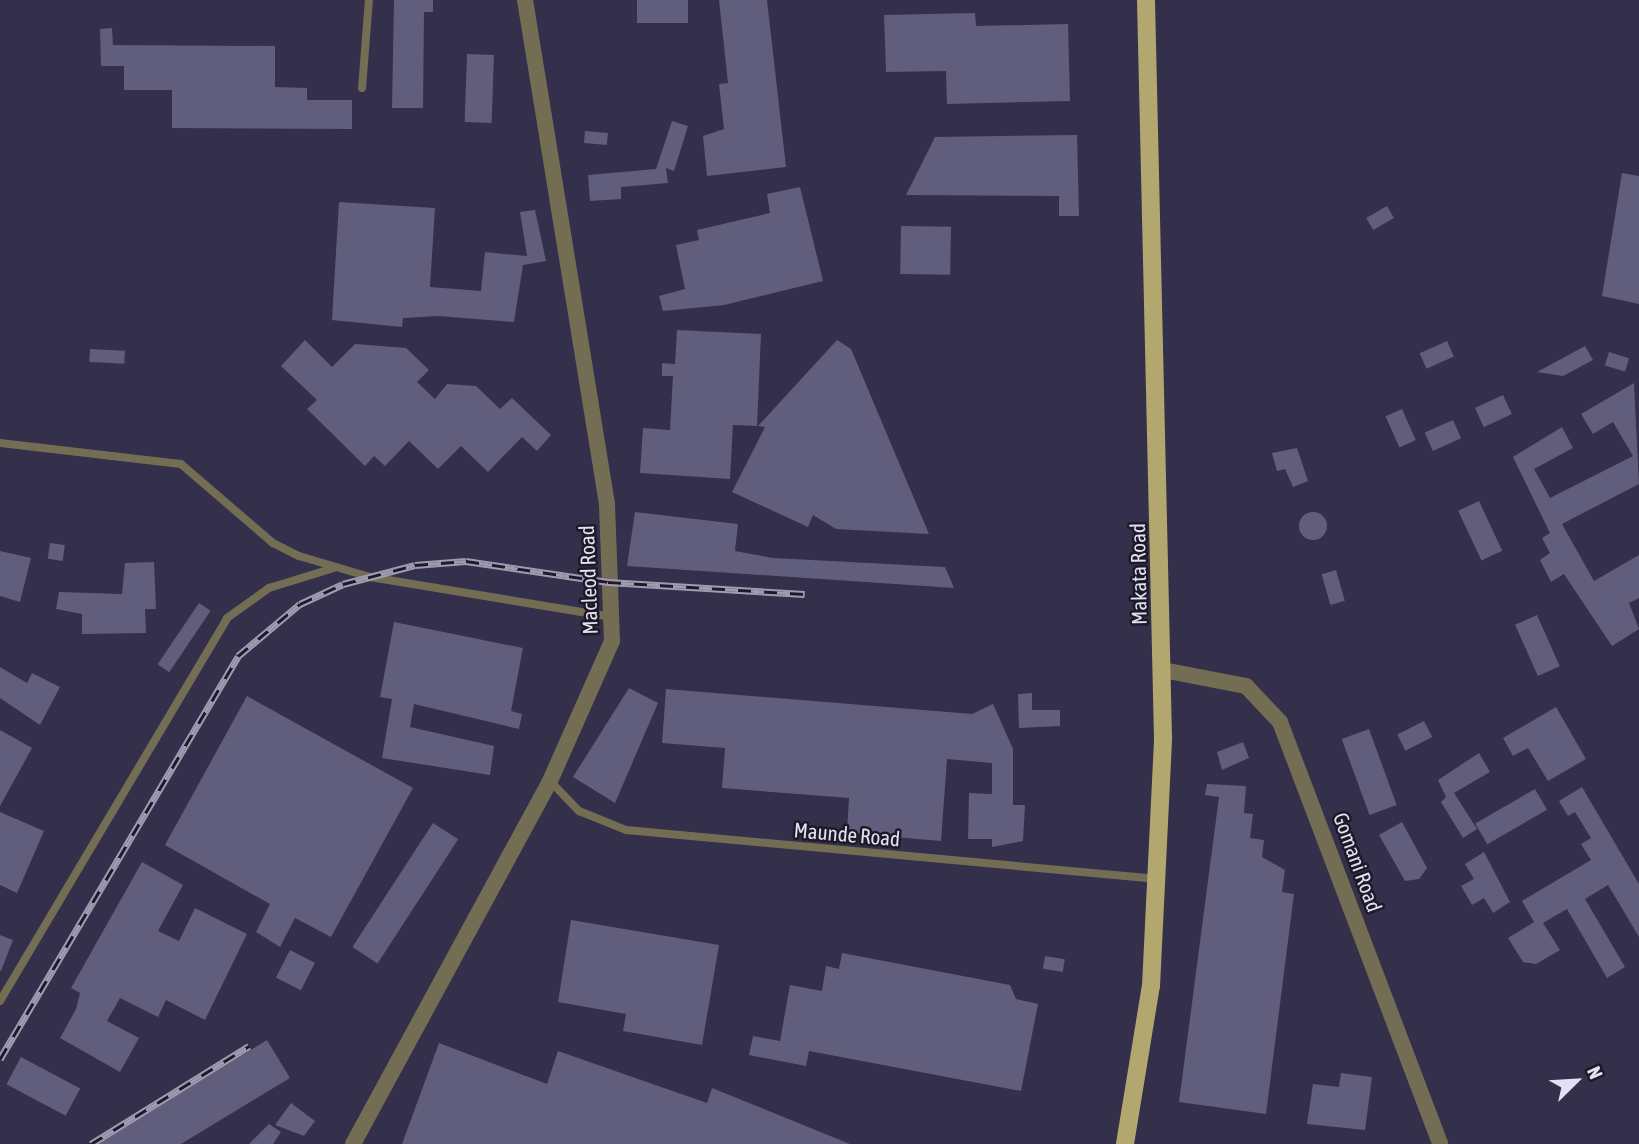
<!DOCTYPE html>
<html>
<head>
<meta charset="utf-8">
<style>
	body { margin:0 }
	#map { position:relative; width:1639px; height:1144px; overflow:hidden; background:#342f4b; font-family:"Asap Condensed",sans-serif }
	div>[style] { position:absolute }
	.building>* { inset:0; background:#615d7c; transform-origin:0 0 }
	.round { border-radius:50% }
	.lane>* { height:8px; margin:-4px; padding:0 4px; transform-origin:4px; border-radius:4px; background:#736e53 }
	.street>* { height:16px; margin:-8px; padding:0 8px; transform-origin:8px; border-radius:8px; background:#736e53 }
	.primary>* { height:18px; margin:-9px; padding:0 9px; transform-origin:9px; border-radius:9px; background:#b2a76f }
	.rail>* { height:7px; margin-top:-3.5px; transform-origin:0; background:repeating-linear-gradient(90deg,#1c1a26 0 13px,#9f9cb2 0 26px); box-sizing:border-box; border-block:2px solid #9f9cb2 }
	span { translate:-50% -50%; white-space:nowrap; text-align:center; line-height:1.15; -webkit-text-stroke:5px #1c1a26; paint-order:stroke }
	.street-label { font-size:21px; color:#e2e0f2 }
	.north { position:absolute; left:1541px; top:1046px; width:70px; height:70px; -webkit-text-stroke:5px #1c1a26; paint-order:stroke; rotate:66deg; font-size:19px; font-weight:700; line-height:28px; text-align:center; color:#e2e0f2 }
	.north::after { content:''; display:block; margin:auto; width:24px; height:32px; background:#e2e0f2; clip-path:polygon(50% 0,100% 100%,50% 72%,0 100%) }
</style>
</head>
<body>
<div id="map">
	<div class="building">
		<div style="clip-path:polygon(394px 0,433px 0,433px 12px,424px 12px,423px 108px,392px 108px)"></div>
		<div style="left:637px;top:0;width:51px;height:23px"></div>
		<div style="clip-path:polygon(719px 0,767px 0,786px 167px,707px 176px,703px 136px,724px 129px,719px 84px,728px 83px)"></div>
		<div style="clip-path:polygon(975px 13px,976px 26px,1068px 24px,1070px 101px,947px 104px,946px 71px,886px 72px,884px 15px)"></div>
		<div style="clip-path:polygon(112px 28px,113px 45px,275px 46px,275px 87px,307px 88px,307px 100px,352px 100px,352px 129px,172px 128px,172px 90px,124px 90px,124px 66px,101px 66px,100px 29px)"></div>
		<div style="left:467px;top:54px;width:27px;height:68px;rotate:2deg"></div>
		<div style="clip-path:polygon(672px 121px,688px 126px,674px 171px,666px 168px,668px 183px,621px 187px,621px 199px,590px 201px,588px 175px,656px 169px)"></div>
		<div style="left:585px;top:131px;width:23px;height:12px;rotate:5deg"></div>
		<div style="clip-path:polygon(1077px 135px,1079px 216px,1059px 216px,1059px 196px,906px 195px,935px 137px)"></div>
		<div style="clip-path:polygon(1622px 173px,1639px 176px,1639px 304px,1602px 296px)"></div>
		<div style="clip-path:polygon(800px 187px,823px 281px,724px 305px,663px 311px,659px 296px,685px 289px,676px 245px,699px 240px,697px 230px,770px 213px,767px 194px)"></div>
		<div style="clip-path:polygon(339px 202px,435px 208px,430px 287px,481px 291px,485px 252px,527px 256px,520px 212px,535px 210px,546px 261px,523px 265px,514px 322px,438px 316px,403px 318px,402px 327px,332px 320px)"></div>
		<div style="left:1387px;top:206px;width:14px;height:24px;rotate:60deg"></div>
		<div style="left:901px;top:226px;width:50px;height:48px;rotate:1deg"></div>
		<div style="clip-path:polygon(677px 330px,761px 334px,757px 426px,733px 425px,730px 479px,640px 473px,643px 428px,670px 430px,673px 376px,662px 376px,662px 363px,675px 364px)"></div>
		<div style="clip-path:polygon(305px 340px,332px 367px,355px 344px,406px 348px,429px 370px,417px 382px,435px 399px,447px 384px,476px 386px,500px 409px,512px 398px,551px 435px,537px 451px,522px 437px,488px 472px,461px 446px,438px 469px,409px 441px,385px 466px,374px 456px,365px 466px,307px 409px,317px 400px,281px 366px)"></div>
		<div style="clip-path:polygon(837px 340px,851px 349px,929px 534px,836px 529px,813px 515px,808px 527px,732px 492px,765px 427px,758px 426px)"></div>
		<div style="left:1447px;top:341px;width:17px;height:30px;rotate:66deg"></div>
		<div style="clip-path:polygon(1585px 346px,1593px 360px,1563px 376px,1537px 372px)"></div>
		<div style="left:90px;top:349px;width:35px;height:13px;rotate:3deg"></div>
		<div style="left:1609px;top:352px;width:21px;height:14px;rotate:17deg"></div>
		<div style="clip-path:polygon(1634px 383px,1639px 484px,1562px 524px,1594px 581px,1639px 555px,1639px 598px,1629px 603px,1639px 629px,1612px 646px,1564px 574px,1551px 582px,1540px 560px,1550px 553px,1542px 538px,1550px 533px,1513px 457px,1562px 427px,1573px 448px,1534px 469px,1550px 498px,1633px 456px,1613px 422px,1593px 434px,1581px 414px)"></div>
		<div style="left:1503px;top:395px;width:21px;height:31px;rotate:65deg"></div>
		<div style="left:1402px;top:409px;width:34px;height:18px;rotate:66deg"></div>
		<div style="left:1453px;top:420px;width:20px;height:31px;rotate:66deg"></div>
		<div style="clip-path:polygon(1297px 448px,1308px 481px,1293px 487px,1285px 469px,1277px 471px,1272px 453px)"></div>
		<div style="left:1479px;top:501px;width:55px;height:23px;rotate:65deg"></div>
		<div class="round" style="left:1299px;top:512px;width:28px;height:28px"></div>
		<div style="clip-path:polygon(635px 512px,738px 524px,735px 551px,773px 558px,945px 567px,954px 588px,627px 566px)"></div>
		<div style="left:50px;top:543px;width:15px;height:16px;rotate:8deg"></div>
		<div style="clip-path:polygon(0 551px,31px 558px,20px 602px,0 596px)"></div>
		<div style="clip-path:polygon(154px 562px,156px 609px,145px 609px,146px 633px,82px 634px,82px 614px,56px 609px,59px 592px,122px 594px,125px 563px)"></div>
		<div style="left:1336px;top:570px;width:32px;height:15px;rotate:74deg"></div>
		<div style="left:199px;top:603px;width:14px;height:74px;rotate:34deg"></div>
		<div style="left:1537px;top:615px;width:56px;height:24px;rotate:66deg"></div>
		<div style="clip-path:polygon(394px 622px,523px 648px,511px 711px,522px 714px,519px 729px,414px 704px,410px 727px,494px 746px,490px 775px,382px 758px,392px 699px,380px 697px)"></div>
		<div style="clip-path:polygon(0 667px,27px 683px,32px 673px,60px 687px,40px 725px,0 698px)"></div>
		<div style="clip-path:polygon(629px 688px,658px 703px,615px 803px,573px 777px)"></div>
		<div style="clip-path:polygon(666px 689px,972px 714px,993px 704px,1013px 749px,1013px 805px,1025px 805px,1023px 841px,992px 847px,992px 839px,968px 839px,969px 793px,992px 794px,992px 763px,947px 759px,941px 841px,847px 833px,849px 798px,722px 788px,725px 748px,662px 743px)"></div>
		<div style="clip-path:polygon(1032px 693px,1032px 710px,1060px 710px,1060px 726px,1019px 728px,1018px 694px)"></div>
		<div style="clip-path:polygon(247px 696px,413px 788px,331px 937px,295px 918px,280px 947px,256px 932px,270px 904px,165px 845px)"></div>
		<div style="clip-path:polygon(1556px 707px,1586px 759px,1548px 781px,1528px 748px,1513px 756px,1503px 738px)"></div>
		<div style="left:1424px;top:721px;width:18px;height:30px;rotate:63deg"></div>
		<div style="left:1369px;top:729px;width:81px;height:29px;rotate:70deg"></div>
		<div style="clip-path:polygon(0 730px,32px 748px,0 806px)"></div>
		<div style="clip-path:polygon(1243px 742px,1249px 758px,1222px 770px,1217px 752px)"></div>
		<div style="clip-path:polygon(1479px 753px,1490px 772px,1454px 793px,1477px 829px,1463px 838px,1441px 802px,1446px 797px,1438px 780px)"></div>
		<div style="clip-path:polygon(1207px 784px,1246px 786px,1244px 813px,1253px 814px,1250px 838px,1264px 840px,1262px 857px,1285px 870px,1282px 892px,1294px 894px,1266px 1114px,1179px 1102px,1219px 797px,1205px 795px)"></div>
		<div style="clip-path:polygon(1582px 787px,1639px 884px,1639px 937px,1608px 885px,1585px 899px,1625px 967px,1607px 978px,1567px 909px,1543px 923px,1560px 950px,1536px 964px,1523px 962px,1508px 938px,1534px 922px,1522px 901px,1591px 860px,1581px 844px,1591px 838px,1575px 812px,1568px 816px,1559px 801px)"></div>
		<div style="left:1535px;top:789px;width:24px;height:69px;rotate:60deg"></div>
		<div style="clip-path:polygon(0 812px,44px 831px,17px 893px,0 885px)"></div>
		<div style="clip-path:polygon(1402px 822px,1427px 868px,1419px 879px,1405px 881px,1379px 835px)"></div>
		<div style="left:433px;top:823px;width:30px;height:148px;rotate:33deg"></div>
		<div style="clip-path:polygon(1484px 852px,1510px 902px,1493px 913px,1484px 898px,1472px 905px,1461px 886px,1474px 879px,1465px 864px)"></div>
		<div style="clip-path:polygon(142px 862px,183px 885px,158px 931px,179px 941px,195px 908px,247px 934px,205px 1020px,166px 1000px,158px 1017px,120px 998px,107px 1021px,139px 1038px,120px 1072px,60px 1038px,76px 1009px,80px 993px,71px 988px)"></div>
		<div style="clip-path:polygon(571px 920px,719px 945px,702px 1045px,623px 1031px,626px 1014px,558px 1002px)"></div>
		<div style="clip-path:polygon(0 935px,13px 940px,1px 971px,0 971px)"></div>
		<div style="left:290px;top:950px;width:28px;height:31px;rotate:27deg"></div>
		<div style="clip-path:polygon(842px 953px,1010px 985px,1016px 999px,1038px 1004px,1021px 1091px,809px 1051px,806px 1066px,749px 1055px,753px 1036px,780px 1041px,790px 985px,822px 991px,826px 966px,839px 969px)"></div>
		<div style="left:1045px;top:956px;width:20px;height:13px;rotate:9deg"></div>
		<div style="clip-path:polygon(267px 1040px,290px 1078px,181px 1144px,96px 1144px)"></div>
		<div style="clip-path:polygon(439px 1043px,547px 1084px,558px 1051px,707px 1103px,712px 1088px,850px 1144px,402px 1144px)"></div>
		<div style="left:21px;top:1057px;width:67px;height:31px;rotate:28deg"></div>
		<div style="clip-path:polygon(1341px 1073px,1372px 1077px,1365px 1130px,1307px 1124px,1313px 1084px,1339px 1087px)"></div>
		<div style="clip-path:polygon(291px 1103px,315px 1121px,304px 1136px,275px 1125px)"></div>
		<div style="clip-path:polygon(269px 1124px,281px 1132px,273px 1144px,249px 1144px)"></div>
	</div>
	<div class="lane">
		<div style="left:362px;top:88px;width:88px;rotate:-85.5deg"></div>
		<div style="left:0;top:443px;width:182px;rotate:6.6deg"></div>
		<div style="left:181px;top:464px;width:121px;rotate:40.7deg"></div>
		<div style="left:273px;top:543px;width:29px;rotate:27deg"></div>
		<div style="left:299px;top:556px;width:74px;rotate:16.5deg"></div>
		<div style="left:370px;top:577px;width:245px;rotate:9.4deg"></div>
		<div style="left:550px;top:781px;width:42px;rotate:46deg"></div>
		<div style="left:579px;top:811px;width:51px;rotate:22deg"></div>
		<div style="left:626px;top:830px;width:534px;rotate:5.26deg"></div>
		<div style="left:0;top:1001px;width:445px;rotate:-59.3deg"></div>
		<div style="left:227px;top:618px;width:52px;rotate:-35.5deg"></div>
		<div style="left:269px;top:588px;width:68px;rotate:-17.1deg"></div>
	</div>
	<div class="street">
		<div style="left:1163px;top:670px;width:85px;rotate:10.9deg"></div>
		<div style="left:1246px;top:686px;width:50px;rotate:46.6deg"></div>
		<div style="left:1280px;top:722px;width:451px;rotate:69.2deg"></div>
		<div style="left:353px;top:1144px;width:413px;rotate:-61.5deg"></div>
		<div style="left:550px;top:781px;width:153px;rotate:-66.1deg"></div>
		<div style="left:612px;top:641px;width:137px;rotate:-92.1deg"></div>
		<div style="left:607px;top:504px;width:511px;rotate:-99.24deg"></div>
	</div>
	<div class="primary">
		<div style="left:1125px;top:1144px;width:160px;rotate:-80.7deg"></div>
		<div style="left:1151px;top:986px;width:248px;rotate:-87.2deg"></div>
		<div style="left:1163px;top:738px;width:738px;rotate:-91.32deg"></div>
	</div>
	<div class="rail">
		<div style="left:0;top:1059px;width:468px;rotate:-59.4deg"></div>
		<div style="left:238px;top:656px;width:81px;rotate:-40deg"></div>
		<div style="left:300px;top:604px;width:47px;rotate:-24.9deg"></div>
		<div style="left:343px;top:584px;width:74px;rotate:-14.8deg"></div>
		<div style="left:415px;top:565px;width:51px;rotate:-4.5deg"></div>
		<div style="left:466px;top:561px;width:144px;rotate:8.4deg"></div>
		<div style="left:608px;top:582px;width:197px;rotate:3.5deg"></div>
		<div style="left:91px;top:1144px;width:186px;rotate:-31.8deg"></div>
	</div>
	<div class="street-label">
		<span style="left:1138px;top:574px;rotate:-91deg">Makata Road</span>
		<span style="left:588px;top:580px;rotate:-92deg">Macleod Road</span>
		<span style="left:847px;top:834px;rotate:5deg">Maunde Road</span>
		<span style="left:1358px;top:862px;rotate:70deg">Gomani Road</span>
	</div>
	<div class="north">N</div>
</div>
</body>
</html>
